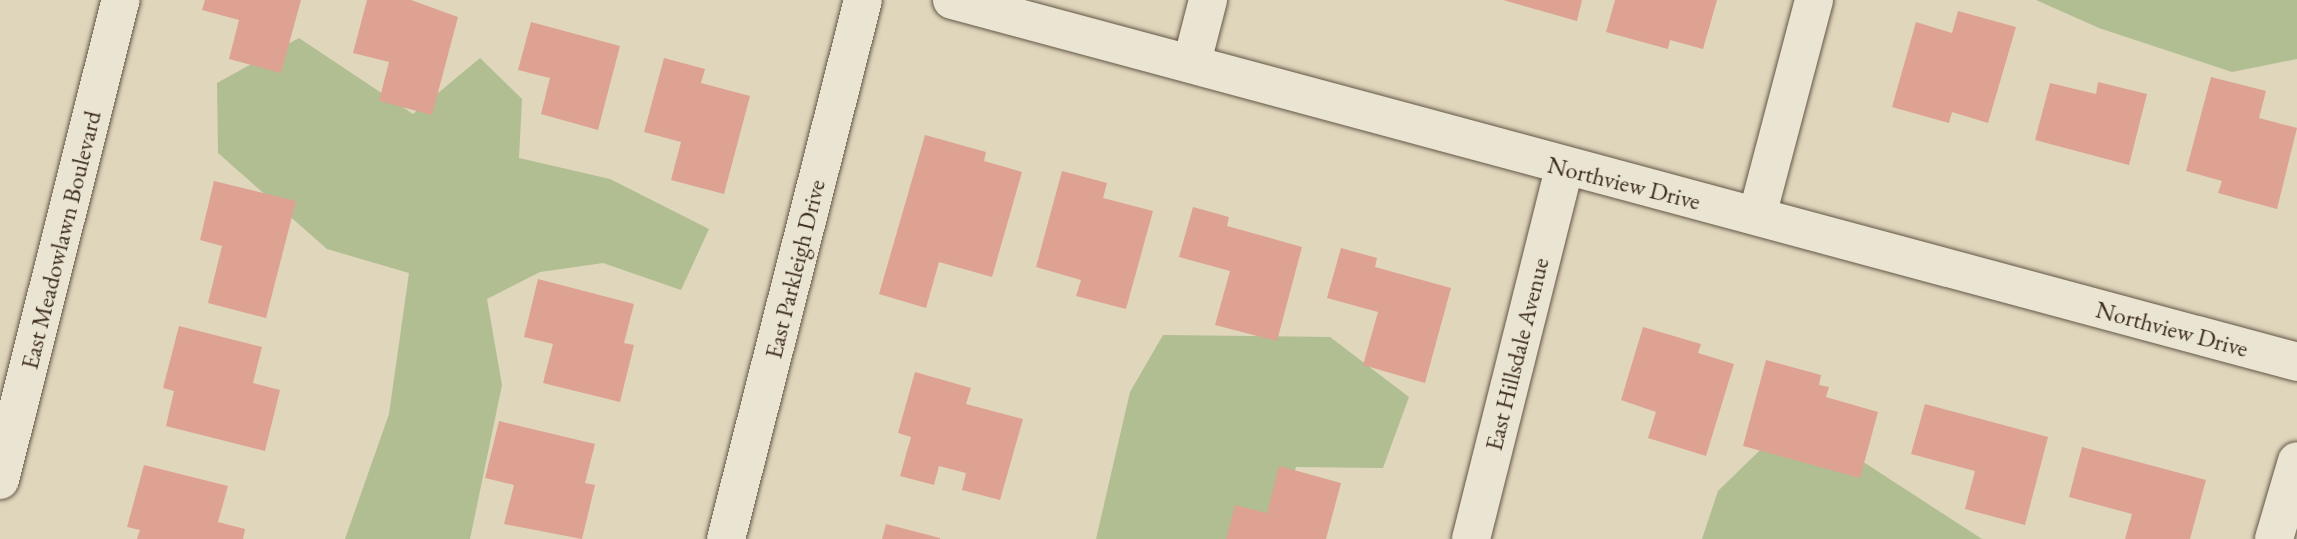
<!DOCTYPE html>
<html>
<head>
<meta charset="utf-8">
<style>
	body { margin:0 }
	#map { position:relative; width:2297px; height:539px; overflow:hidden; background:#dfd6bc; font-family:"EB Garamond",serif }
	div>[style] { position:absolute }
	.green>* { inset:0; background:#b1be91 }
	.building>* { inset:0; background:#dea293 }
	.roads { filter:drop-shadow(0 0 2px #655646) drop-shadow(0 0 2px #655646) }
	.minor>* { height:38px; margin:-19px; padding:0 19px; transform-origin:19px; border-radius:19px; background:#eae4d3 }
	span { translate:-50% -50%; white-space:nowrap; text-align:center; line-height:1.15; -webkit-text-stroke:5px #eae4d3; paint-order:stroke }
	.street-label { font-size:24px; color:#3c2c1e }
</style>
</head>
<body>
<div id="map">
	<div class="green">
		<div style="clip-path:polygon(2036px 0,2297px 0,2297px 59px,2232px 72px,2099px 28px)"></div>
		<div style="clip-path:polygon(299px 38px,413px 114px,480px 58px,522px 99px,519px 158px,610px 179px,709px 229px,681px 290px,603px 263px,540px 272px,487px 299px,502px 385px,470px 539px,345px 539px,389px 414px,409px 273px,327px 249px,218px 153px,217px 83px)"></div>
		<div style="clip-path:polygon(1163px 335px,1330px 337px,1409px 397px,1383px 468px,1296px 467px,1279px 534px,1269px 539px,1096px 539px,1130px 392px)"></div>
		<div style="clip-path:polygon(1794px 417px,1982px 539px,1702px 539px,1718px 491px)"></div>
	</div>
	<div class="building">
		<div style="clip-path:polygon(205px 0,301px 0,281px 73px,229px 59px,239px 20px,202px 10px)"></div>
		<div style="clip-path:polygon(367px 0,411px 0,458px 17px,432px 115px,379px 101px,389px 62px,353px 53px)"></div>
		<div style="clip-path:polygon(1503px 0,1582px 0,1577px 21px)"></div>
		<div style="clip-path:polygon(1615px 0,1717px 0,1703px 49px,1670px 40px,1668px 49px,1606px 32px)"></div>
		<div style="clip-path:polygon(1958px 11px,2016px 27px,1988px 123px,1952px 112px,1949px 123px,1892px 107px,1916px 22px,1952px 33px)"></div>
		<div style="clip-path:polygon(531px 22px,620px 46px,598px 130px,541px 114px,550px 78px,518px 70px)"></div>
		<div style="clip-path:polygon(664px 58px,705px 69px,701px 83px,750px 96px,724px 194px,671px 180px,681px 142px,644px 132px)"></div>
		<div style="clip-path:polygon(2211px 77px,2266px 91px,2259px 118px,2297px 128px,2277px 209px,2218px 193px,2222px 181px,2186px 171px)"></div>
		<div style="clip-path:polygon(2098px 82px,2147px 94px,2129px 165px,2035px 140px,2050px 83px,2096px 94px)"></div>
		<div style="clip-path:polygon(925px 135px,986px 152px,984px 161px,1022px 172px,992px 277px,939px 262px,926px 308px,879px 294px)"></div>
		<div style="clip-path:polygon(1062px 171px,1107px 183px,1103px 198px,1153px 211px,1126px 309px,1076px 296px,1081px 280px,1036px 267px)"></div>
		<div style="clip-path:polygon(214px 181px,296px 201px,266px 318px,208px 303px,222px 246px,200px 240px)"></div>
		<div style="clip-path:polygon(1193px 207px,1229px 217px,1227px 226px,1302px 247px,1277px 341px,1215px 325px,1230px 271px,1179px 257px)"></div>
		<div style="clip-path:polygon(1341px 248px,1377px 258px,1375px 267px,1451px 288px,1425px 383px,1363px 365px,1378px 312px,1327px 298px)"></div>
		<div style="clip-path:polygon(538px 279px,634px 304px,624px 343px,634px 345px,620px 402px,543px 383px,553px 344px,524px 337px)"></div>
		<div style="clip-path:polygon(179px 326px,262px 347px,253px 383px,280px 390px,265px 451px,166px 426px,174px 391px,163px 388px)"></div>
		<div style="clip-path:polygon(1643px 327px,1701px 344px,1698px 353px,1734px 364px,1706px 456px,1648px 438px,1656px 412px,1621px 400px)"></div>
		<div style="clip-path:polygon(1766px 360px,1821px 375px,1819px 385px,1829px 387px,1826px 397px,1878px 412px,1860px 478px,1743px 446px)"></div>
		<div style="clip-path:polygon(915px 372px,971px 388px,966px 404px,1023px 419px,1000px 500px,962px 490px,966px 473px,939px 466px,934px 485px,900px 476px,911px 437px,898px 433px)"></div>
		<div style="clip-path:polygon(1925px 404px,2048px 437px,2025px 525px,1965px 509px,1975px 471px,1911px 454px)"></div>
		<div style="clip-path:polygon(499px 421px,595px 444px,585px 483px,595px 485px,582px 539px,504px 524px,514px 485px,485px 478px)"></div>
		<div style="clip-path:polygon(2082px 447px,2206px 480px,2190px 539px,2125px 539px,2132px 514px,2069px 497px)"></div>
		<div style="clip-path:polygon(144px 465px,228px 486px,218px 522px,245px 529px,243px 539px,137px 539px,140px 530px,127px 527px)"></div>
		<div style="clip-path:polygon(1279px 466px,1341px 483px,1326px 539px,1226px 539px,1235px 505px,1267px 513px)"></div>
		<div style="clip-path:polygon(886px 524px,940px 538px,940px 539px,882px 539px)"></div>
	</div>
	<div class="roads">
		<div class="minor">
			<div style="left:952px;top:0;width:1393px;rotate:15.06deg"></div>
			<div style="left:1192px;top:62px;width:64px;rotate:-75.5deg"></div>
			<div style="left:1757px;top:216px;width:223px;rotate:-75.2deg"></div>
			<div style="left:0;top:480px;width:495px;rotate:-75.9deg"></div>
			<div style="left:726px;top:539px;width:556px;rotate:-75.74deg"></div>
			<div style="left:1471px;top:539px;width:382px;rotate:-75.9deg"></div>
			<div style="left:2274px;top:539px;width:81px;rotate:-73.6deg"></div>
		</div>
	</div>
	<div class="street-label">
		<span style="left:1624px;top:183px;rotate:14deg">Northview Drive</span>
		<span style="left:61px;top:240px;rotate:-76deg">East Meadowlawn Boulevard</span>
		<span style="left:795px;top:269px;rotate:-76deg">East Parkleigh Drive</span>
		<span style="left:2172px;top:329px;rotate:15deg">Northview Drive</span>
		<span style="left:1517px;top:354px;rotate:-76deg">East Hillsdale Avenue</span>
	</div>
</div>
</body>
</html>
